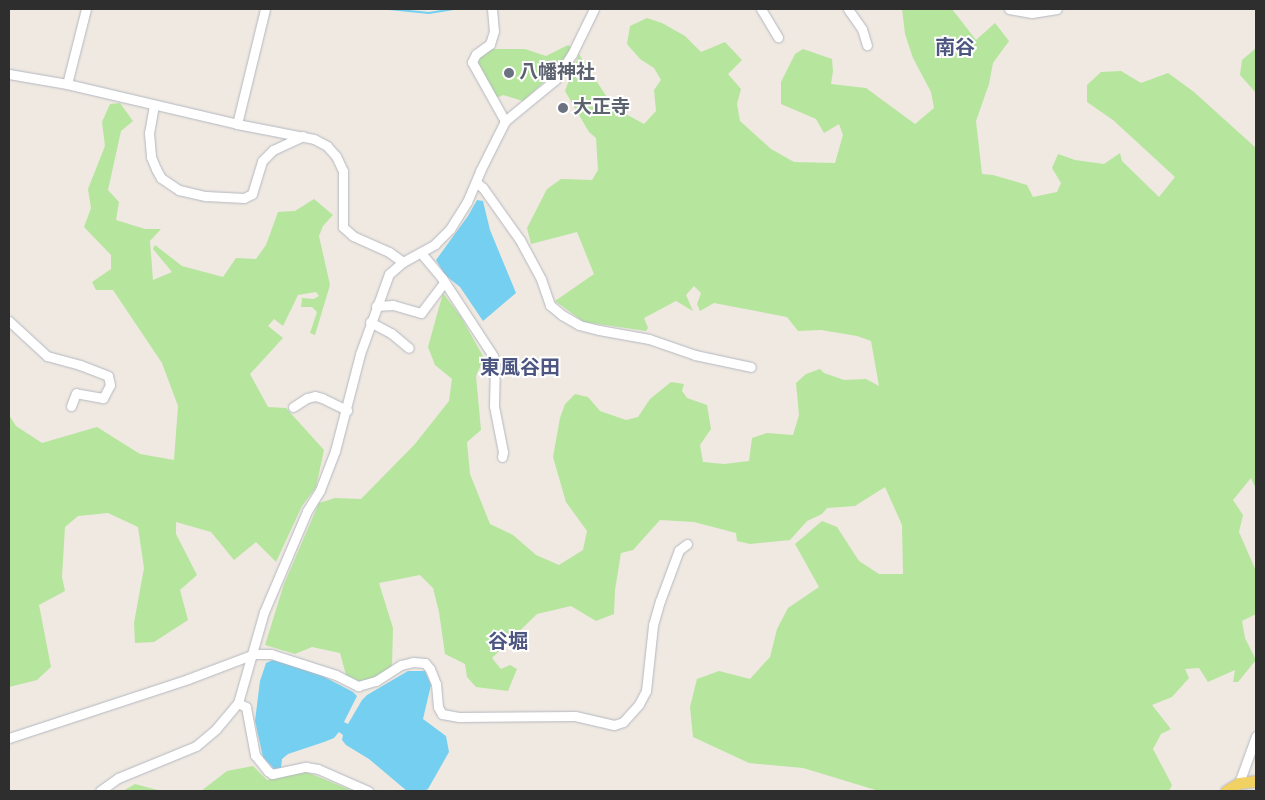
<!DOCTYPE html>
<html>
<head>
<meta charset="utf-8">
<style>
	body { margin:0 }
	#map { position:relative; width:1265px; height:800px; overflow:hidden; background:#efe9e1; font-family:Karla,"Noto Sans JP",sans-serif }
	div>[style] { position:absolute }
	.green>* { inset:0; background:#b6e59e }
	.water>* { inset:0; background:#75cff0 }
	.stream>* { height:2px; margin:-1px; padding:0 1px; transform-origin:1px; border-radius:1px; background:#75cff0 }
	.roads { filter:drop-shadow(0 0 1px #b4b7c1) drop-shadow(0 0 1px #b4b7c1) }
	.minor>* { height:9px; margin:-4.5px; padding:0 4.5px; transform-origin:4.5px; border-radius:4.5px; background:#fff }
	.major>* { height:11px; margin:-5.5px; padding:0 5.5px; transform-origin:5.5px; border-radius:5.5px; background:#f2d163 }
	.dots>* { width:14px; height:14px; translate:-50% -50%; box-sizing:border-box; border:2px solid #fff; border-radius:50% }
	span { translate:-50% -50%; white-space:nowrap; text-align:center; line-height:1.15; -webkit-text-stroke:4px #fff; paint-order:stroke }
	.worship-label { font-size:19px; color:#5b616d; font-weight:700 }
	.left { translate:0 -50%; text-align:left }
	.neighbourhood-label { font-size:20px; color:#4d5680; font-weight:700 }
	.frame { position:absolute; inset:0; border:10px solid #2e2e2e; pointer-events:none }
</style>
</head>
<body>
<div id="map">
	<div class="green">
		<div style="clip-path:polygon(902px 9px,952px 9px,976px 40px,995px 23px,1009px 41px,993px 63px,989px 84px,976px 121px,982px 174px,993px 175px,1027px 185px,1033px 197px,1057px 192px,1061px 183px,1052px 168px,1058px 154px,1075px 160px,1104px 164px,1120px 153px,1122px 161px,1159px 197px,1175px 177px,1113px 120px,1087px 102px,1087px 85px,1101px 72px,1121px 71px,1141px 83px,1168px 73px,1194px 92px,1256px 148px,1256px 489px,1251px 478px,1233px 500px,1243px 515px,1239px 532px,1256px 571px,1256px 614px,1242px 621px,1245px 638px,1256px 660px,1238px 682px,1233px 682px,1235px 670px,1208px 682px,1199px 668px,1185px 669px,1189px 678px,1172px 697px,1152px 705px,1171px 729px,1161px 734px,1153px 749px,1172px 785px,1169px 791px,879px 791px,803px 768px,749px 763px,693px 737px,690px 707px,697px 679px,719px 671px,750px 679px,770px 657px,777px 629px,788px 608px,819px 587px,795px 544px,822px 521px,837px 527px,859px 561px,879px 574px,903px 574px,902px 525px,885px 487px,855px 506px,827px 508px,822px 514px,807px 521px,790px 540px,750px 544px,737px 541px,736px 533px,694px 522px,660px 520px,633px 550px,621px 553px,615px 590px,614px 614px,596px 621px,571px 606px,537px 614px,492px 658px,501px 669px,510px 665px,517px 669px,508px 691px,476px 687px,467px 677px,465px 664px,445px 654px,439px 612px,433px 588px,420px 575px,379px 583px,393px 628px,392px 666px,364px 684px,346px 675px,340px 653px,312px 647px,295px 654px,265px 645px,284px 584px,319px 503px,335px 498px,361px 499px,415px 444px,449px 401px,452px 379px,435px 365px,428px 347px,443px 293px,461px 317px,484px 358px,476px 376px,481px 430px,467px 442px,470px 474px,490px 524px,513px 535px,536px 555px,559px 565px,583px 550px,587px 531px,566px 502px,553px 457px,560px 418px,565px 404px,575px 394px,588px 397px,600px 411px,626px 420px,638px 417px,650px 399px,671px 382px,684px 384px,682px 391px,687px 398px,707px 405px,711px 429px,700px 445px,703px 462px,724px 464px,749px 461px,752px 438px,767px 433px,793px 435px,799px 415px,796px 383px,806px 374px,820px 369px,824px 373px,844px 380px,866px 379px,879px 386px,871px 341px,857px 336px,821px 330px,798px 331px,787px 317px,714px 303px,700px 311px,697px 304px,701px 293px,694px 286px,686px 295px,693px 311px,676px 301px,644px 318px,648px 328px,646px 331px,584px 322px,555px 301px,594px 274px,577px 232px,531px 244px,527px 228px,547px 189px,561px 179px,592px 180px,598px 170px,596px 138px,589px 132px,565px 91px,579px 54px,610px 102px,624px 97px,624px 113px,644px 124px,656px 111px,654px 90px,661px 80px,654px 68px,640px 59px,627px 44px,630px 26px,647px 18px,662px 23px,685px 36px,701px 52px,725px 42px,742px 60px,728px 74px,741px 89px,737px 104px,740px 121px,771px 149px,794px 162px,835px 163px,843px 135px,839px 124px,824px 133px,816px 119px,781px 104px,781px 82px,795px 54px,803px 49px,832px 59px,833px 71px,831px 84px,866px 88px,915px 124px,934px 108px,931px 92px,913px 58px,905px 34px)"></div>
		<div style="clip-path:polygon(568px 45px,571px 47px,567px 58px,558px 69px,523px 101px,503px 95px,499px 97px,491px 95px,476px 64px,477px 57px,485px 49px,525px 49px,546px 56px)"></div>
		<div style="clip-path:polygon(1256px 48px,1256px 93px,1240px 75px,1242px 60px)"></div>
		<div style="clip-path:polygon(120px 103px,133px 121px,121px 131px,108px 190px,119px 202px,116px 220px,145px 229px,161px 229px,150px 241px,153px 280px,172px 272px,153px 249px,155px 245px,182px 266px,223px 277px,236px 258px,256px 259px,266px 245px,278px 212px,295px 211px,314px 199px,333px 215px,323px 226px,319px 236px,330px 285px,315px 335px,310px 333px,317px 312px,312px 307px,301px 307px,302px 298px,314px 299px,319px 296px,316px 292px,298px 295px,283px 326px,274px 319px,268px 326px,283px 338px,250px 374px,268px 407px,286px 408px,324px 450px,316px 487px,302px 506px,276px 562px,256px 542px,234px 560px,211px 532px,176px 522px,176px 534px,197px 575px,180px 590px,188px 620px,154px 642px,135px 643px,134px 623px,144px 568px,138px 527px,108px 513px,78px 516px,65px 527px,62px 577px,65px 591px,39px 605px,51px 667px,37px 680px,9px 687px,9px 415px,16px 426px,42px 443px,97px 427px,140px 454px,174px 460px,178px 406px,162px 363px,113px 290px,96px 290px,92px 282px,111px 269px,111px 255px,84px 227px,91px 208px,88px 189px,105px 146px,102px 122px,110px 104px)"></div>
		<div style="clip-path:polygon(253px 766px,267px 780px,304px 771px,353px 791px,201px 791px,227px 771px)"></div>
		<div style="clip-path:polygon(135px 784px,146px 787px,162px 791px,123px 791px)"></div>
	</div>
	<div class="water">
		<div style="clip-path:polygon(477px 200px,483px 201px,490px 230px,516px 293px,483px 321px,460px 287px,445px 275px,436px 260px,468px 216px)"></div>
		<div style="clip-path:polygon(273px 660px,313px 671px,353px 692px,357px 696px,344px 722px,348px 724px,362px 700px,367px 695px,408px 671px,425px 671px,431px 685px,423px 719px,446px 736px,449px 752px,428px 789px,424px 791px,407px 791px,369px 759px,346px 745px,342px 740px,343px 735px,339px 732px,334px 738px,324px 742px,288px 754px,282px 759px,281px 768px,274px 769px,263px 757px,255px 721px,260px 681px,266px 663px)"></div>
	</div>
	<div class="stream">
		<div style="left:389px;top:9px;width:40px;rotate:5.7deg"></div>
		<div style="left:429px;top:13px;width:25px;rotate:-9deg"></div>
	</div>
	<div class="roads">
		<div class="minor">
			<div style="left:492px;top:9px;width:22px;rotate:85deg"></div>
			<div style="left:494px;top:31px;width:14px;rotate:107deg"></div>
			<div style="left:490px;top:44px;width:17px;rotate:144deg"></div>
			<div style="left:476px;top:54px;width:9px;rotate:117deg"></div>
			<div style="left:472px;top:62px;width:68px;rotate:60.8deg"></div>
			<div style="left:761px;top:9px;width:33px;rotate:59deg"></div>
			<div style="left:848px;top:9px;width:24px;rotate:55deg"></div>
			<div style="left:862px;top:29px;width:17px;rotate:73deg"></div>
			<div style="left:1009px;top:9px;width:23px;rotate:10deg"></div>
			<div style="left:1032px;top:13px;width:25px;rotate:-9deg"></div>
			<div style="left:9px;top:74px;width:59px;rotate:9.8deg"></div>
			<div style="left:67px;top:84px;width:175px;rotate:13.2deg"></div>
			<div style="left:237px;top:124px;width:78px;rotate:11deg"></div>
			<div style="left:314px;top:139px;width:15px;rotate:28deg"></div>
			<div style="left:327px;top:146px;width:13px;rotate:48deg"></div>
			<div style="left:336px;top:156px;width:17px;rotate:65deg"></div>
			<div style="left:343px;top:171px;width:56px;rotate:90deg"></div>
			<div style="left:343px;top:227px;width:13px;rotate:42deg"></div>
			<div style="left:353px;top:236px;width:39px;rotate:24deg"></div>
			<div style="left:389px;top:252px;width:17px;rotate:36deg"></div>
			<div style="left:67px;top:84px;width:77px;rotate:-75.8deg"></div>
			<div style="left:154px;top:105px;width:28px;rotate:100deg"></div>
			<div style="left:149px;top:133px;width:24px;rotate:85deg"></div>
			<div style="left:151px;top:157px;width:13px;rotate:67deg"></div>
			<div style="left:156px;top:169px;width:10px;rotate:61deg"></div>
			<div style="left:161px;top:178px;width:22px;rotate:34deg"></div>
			<div style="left:179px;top:190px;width:28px;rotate:13deg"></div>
			<div style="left:206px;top:196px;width:38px;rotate:3deg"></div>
			<div style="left:244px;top:198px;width:9px;rotate:-27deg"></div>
			<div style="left:252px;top:194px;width:34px;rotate:-73deg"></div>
			<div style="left:262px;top:161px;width:16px;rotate:-45deg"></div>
			<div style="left:273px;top:150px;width:33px;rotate:-25deg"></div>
			<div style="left:237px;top:124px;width:118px;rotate:-76.3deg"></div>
			<div style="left:476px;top:182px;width:9px;rotate:41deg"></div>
			<div style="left:483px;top:188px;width:64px;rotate:54.6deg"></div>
			<div style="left:520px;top:240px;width:44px;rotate:61.7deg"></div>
			<div style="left:541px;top:279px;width:28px;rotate:71deg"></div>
			<div style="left:550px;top:305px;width:16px;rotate:40deg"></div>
			<div style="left:562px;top:315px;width:20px;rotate:30deg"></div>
			<div style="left:579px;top:325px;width:21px;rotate:14deg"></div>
			<div style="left:599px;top:330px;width:51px;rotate:10.2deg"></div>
			<div style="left:649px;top:339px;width:49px;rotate:19.2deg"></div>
			<div style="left:695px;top:355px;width:57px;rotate:12.1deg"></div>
			<div style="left:421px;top:253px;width:33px;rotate:50deg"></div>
			<div style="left:442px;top:278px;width:93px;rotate:56.8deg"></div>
			<div style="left:493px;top:356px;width:8px;rotate:76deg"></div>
			<div style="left:495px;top:364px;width:42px;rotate:91.4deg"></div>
			<div style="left:494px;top:406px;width:47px;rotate:78.9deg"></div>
			<div style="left:503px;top:452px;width:5px;rotate:101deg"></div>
			<div style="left:376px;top:306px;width:17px;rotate:-3deg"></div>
			<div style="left:393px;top:305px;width:29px;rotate:16deg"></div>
			<div style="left:421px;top:313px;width:39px;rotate:-53deg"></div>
			<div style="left:9px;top:321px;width:52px;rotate:42.6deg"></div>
			<div style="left:47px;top:356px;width:34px;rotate:15deg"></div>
			<div style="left:80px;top:365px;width:30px;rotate:21deg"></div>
			<div style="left:108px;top:376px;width:9px;rotate:77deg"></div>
			<div style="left:110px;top:385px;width:15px;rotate:118deg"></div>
			<div style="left:103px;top:398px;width:27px;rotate:-170deg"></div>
			<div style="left:76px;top:393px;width:14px;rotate:111deg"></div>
			<div style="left:370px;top:322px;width:24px;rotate:28deg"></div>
			<div style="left:391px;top:333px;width:23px;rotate:40deg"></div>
			<div style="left:293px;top:407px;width:17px;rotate:-33deg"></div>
			<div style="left:307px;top:398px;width:8px;rotate:-14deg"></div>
			<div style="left:315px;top:396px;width:7px;rotate:16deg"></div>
			<div style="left:322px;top:398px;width:28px;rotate:26deg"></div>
			<div style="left:238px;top:703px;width:9px;rotate:27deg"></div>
			<div style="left:246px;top:707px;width:49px;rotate:79.4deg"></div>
			<div style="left:255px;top:755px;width:21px;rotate:51deg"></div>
			<div style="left:268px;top:771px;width:5px;rotate:37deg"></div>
			<div style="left:272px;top:774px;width:35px;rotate:-12deg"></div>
			<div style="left:306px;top:767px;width:12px;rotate:9deg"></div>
			<div style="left:318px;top:769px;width:55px;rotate:23.7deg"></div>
			<div style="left:9px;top:738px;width:188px;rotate:-18.2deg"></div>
			<div style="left:188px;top:679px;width:71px;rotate:-20.7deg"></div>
			<div style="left:254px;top:654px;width:17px"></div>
			<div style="left:271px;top:654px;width:68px;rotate:17.9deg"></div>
			<div style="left:336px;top:675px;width:25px;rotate:27deg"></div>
			<div style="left:358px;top:686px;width:19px;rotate:-16deg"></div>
			<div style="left:376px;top:681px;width:30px;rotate:-33deg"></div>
			<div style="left:401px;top:665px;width:12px;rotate:-14deg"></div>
			<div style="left:413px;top:662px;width:12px;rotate:5deg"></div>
			<div style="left:425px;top:663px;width:8px;rotate:50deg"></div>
			<div style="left:430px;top:669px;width:16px;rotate:68deg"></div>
			<div style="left:436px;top:684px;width:23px;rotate:85deg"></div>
			<div style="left:438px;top:707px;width:8px;rotate:60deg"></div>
			<div style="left:442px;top:714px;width:17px;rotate:10deg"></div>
			<div style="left:459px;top:717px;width:116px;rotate:-0.5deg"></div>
			<div style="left:575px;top:716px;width:40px;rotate:13deg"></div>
			<div style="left:614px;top:725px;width:9px;rotate:-18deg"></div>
			<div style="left:623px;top:722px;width:24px;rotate:-48deg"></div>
			<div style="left:639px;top:704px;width:15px;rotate:-62deg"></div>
			<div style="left:646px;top:691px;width:66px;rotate:-83.9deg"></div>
			<div style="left:653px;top:625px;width:25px;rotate:-74deg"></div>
			<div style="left:660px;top:601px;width:54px;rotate:-69.6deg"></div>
			<div style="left:679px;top:550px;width:10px;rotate:-37deg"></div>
			<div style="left:1239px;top:783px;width:50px;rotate:-70.1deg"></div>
			<div style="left:100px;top:791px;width:22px;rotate:-36deg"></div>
			<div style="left:118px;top:778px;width:84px;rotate:-22.3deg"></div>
			<div style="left:196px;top:746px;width:26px;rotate:-40deg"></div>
			<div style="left:216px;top:729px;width:34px;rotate:-50deg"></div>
			<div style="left:238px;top:703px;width:95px;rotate:-74.1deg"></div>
			<div style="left:264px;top:612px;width:110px;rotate:-66.9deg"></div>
			<div style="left:307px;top:511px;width:25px;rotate:-58deg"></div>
			<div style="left:320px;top:490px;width:42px;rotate:-69deg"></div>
			<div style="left:335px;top:451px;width:100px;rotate:-75.5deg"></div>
			<div style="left:360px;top:354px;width:85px;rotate:-70.1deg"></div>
			<div style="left:389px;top:274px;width:18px;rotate:-41deg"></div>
			<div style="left:403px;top:262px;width:37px;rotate:-29deg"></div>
			<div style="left:435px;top:244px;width:21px;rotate:-45deg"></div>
			<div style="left:450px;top:229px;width:32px;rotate:-58deg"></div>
			<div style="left:467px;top:202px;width:34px;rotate:-67deg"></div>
			<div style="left:480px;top:171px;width:56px;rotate:-63.4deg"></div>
			<div style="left:505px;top:121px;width:65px;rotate:-39.4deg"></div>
			<div style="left:555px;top:80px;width:31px;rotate:-57deg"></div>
			<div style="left:572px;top:54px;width:50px;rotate:-63.9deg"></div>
		</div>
		<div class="major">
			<div style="left:1226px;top:791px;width:15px;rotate:-32deg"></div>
			<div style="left:1239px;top:783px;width:17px;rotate:-7deg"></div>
		</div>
	</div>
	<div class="dots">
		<div style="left:509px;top:73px;background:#6b7280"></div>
		<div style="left:563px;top:108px;background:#6b7280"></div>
	</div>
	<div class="worship-label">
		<span class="left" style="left:519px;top:73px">八幡神社</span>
		<span class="left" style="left:573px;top:108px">大正寺</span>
	</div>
	<div class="neighbourhood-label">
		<span style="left:955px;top:47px">南谷</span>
		<span style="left:520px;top:367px">東風谷田</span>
		<span style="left:508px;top:641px">谷堀</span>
	</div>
	<div class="frame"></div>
</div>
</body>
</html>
